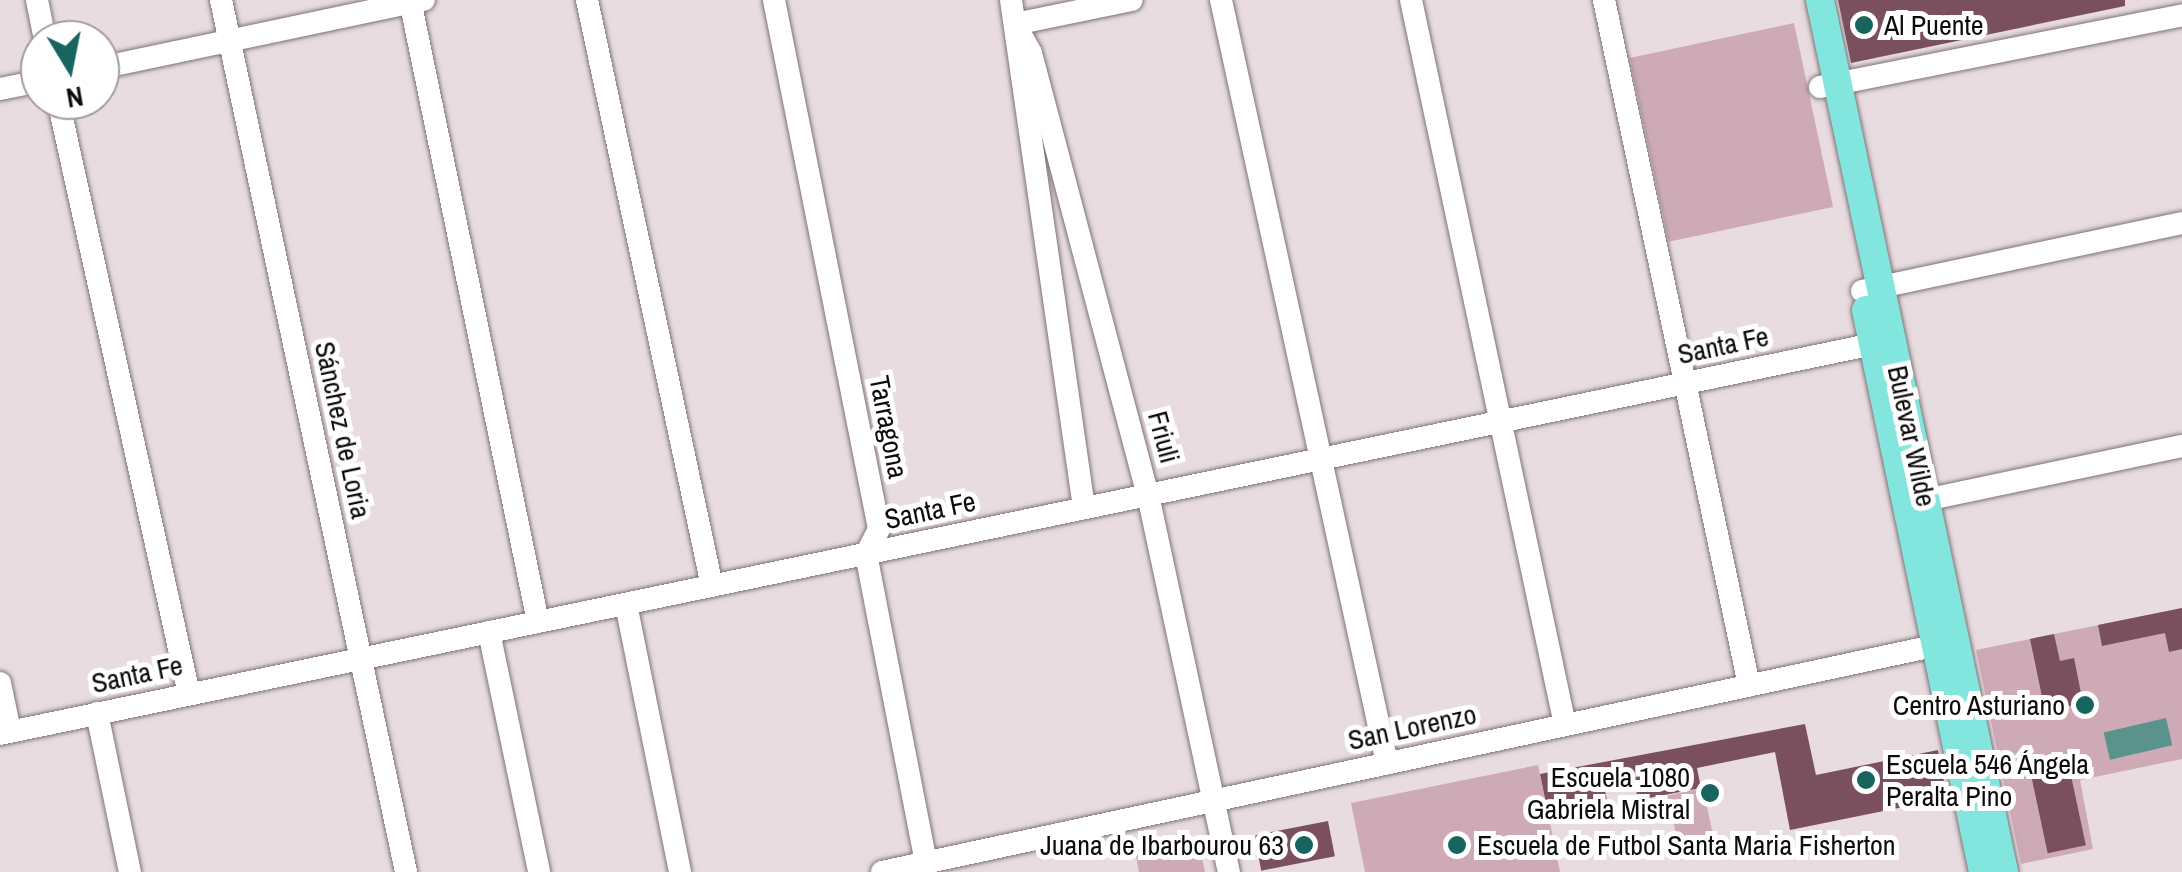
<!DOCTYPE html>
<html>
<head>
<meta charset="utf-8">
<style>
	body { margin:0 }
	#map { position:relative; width:2182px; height:872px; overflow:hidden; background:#e8dce0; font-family:"Archivo Narrow",sans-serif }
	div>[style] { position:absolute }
	.green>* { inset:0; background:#ceaab6; transform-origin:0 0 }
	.water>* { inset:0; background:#5a938c; transform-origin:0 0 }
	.building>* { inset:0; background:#7a505f; transform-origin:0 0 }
	.roads { filter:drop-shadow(0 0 2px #7e7377) drop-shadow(0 0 2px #7e7377) }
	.minor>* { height:22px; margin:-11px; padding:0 11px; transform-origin:11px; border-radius:11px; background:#fff }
	.major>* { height:28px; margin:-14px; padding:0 14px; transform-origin:14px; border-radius:14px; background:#82e6df }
	.dots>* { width:28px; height:28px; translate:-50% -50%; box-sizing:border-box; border:5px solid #fff; border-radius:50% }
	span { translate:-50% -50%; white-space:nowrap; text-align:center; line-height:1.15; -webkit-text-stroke:10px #fff; paint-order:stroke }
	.poi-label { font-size:28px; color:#0e0b0c }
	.left { translate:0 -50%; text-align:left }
	.right { translate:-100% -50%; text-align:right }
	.street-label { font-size:28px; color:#0e0b0c }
	.north { position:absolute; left:20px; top:20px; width:100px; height:100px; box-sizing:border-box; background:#fff; border:2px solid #9f9d9e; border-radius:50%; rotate:170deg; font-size:28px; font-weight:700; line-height:40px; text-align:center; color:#0e0b0c }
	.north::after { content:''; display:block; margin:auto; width:35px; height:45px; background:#18645e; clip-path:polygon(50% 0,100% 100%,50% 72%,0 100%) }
</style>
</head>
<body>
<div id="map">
	<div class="green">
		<div style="left:1794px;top:23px;width:188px;height:168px;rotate:78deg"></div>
		<div style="clip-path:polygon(2182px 608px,2182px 759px,2080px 780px,2093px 849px,2021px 864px,1976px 650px)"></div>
		<div style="clip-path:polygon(1538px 765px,1560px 872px,1365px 872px,1351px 803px)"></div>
		<div style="left:1703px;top:788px;width:61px;height:36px;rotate:78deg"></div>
		<div style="clip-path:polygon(1198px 837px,1205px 872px,1139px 872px,1135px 850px)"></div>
	</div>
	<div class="water">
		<div style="left:2166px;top:718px;width:28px;height:64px;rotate:77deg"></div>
	</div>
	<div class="building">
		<div style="clip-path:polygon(1838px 0,2125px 0,2125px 6px,1851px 63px)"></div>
		<div style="clip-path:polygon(2182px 608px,2182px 649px,2169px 652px,2165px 633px,2102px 646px,2098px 625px)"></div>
		<div style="clip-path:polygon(2054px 634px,2060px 661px,2074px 658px,2083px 703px,2045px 711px,2030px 639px)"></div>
		<div style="clip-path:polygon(1805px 724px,1816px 775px,1938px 750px,1944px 781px,1934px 783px,1938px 800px,1790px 830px,1775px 752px,1697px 768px,1701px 788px,1638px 800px,1635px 785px,1605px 790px,1608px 806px,1549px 818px,1540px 774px)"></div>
		<div style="left:2069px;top:766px;width:81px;height:39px;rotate:78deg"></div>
		<div style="left:1328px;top:821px;width:36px;height:75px;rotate:79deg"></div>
	</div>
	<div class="roads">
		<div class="minor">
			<div style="left:37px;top:0;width:41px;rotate:78.7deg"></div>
			<div style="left:221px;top:0;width:891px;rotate:78.02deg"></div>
			<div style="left:410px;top:0;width:635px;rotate:78.37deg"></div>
			<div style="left:587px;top:0;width:599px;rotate:77.96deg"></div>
			<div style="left:774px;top:0;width:539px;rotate:78.77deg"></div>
			<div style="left:879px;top:529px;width:28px;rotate:117deg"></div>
			<div style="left:866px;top:554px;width:314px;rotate:79deg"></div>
			<div style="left:1011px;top:0;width:513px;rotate:81.82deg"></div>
			<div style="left:1221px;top:0;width:781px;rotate:77.73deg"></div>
			<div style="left:1411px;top:0;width:741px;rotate:78.01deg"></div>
			<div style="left:1604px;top:0;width:700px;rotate:78.05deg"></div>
			<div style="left:1015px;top:24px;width:33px;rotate:61deg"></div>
			<div style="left:1031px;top:53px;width:457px;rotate:75.2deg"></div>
			<div style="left:1148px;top:495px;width:386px;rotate:77.9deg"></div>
			<div style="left:1015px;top:24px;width:119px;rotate:-11.6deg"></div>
			<div style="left:100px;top:68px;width:331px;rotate:-11.9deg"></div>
			<div style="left:1820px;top:87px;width:369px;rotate:-11.2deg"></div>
			<div style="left:0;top:89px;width:41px;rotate:-11.3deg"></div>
			<div style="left:58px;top:100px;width:608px;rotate:77.56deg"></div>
			<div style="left:1862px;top:291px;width:327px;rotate:-12deg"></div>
			<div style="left:1911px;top:503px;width:277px;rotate:-11.9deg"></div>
			<div style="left:626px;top:604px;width:273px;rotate:78.6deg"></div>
			<div style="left:489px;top:632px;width:245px;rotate:78.2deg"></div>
			<div style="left:0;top:683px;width:49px;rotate:78.2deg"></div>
			<div style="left:97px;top:713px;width:162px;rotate:78.3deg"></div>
			<div style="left:0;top:734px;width:1913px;rotate:-11.76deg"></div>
			<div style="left:882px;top:872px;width:1094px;rotate:-12.13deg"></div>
		</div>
		<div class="major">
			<div style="left:1820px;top:0;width:891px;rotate:78.08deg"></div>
			<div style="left:1866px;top:310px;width:574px;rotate:78.24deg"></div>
		</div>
	</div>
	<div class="dots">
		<div style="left:1864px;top:25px;background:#18645e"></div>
		<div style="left:2085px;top:705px;background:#18645e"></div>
		<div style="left:1866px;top:780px;background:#18645e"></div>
		<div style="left:1710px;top:793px;background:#18645e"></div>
		<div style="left:1304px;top:845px;background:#18645e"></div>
		<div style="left:1457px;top:845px;background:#18645e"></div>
	</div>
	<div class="poi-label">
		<span class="left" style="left:1884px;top:25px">Al Puente</span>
		<span class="right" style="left:2065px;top:705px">Centro Asturiano</span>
		<span class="left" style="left:1886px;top:780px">Escuela 546 Ángela<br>Peralta Pino</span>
		<span class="right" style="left:1690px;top:793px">Escuela 1080<br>Gabriela Mistral</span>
		<span class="right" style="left:1284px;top:845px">Juana de Ibarbourou 63</span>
		<span class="left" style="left:1477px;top:845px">Escuela de Futbol Santa Maria Fisherton</span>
	</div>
	<div class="street-label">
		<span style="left:1723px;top:345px;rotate:-12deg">Santa Fe</span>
		<span style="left:889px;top:427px;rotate:79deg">Tarragona</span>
		<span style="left:343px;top:430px;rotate:78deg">Sánchez de Loria</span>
		<span style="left:1912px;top:436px;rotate:78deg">Bulevar Wilde</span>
		<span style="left:1164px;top:437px;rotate:75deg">Friuli</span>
		<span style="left:930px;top:510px;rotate:-12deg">Santa Fe</span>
		<span style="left:137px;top:674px;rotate:-12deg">Santa Fe</span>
		<span style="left:1412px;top:727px;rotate:-12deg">San Lorenzo</span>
	</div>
	<div class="north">N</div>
</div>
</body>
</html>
